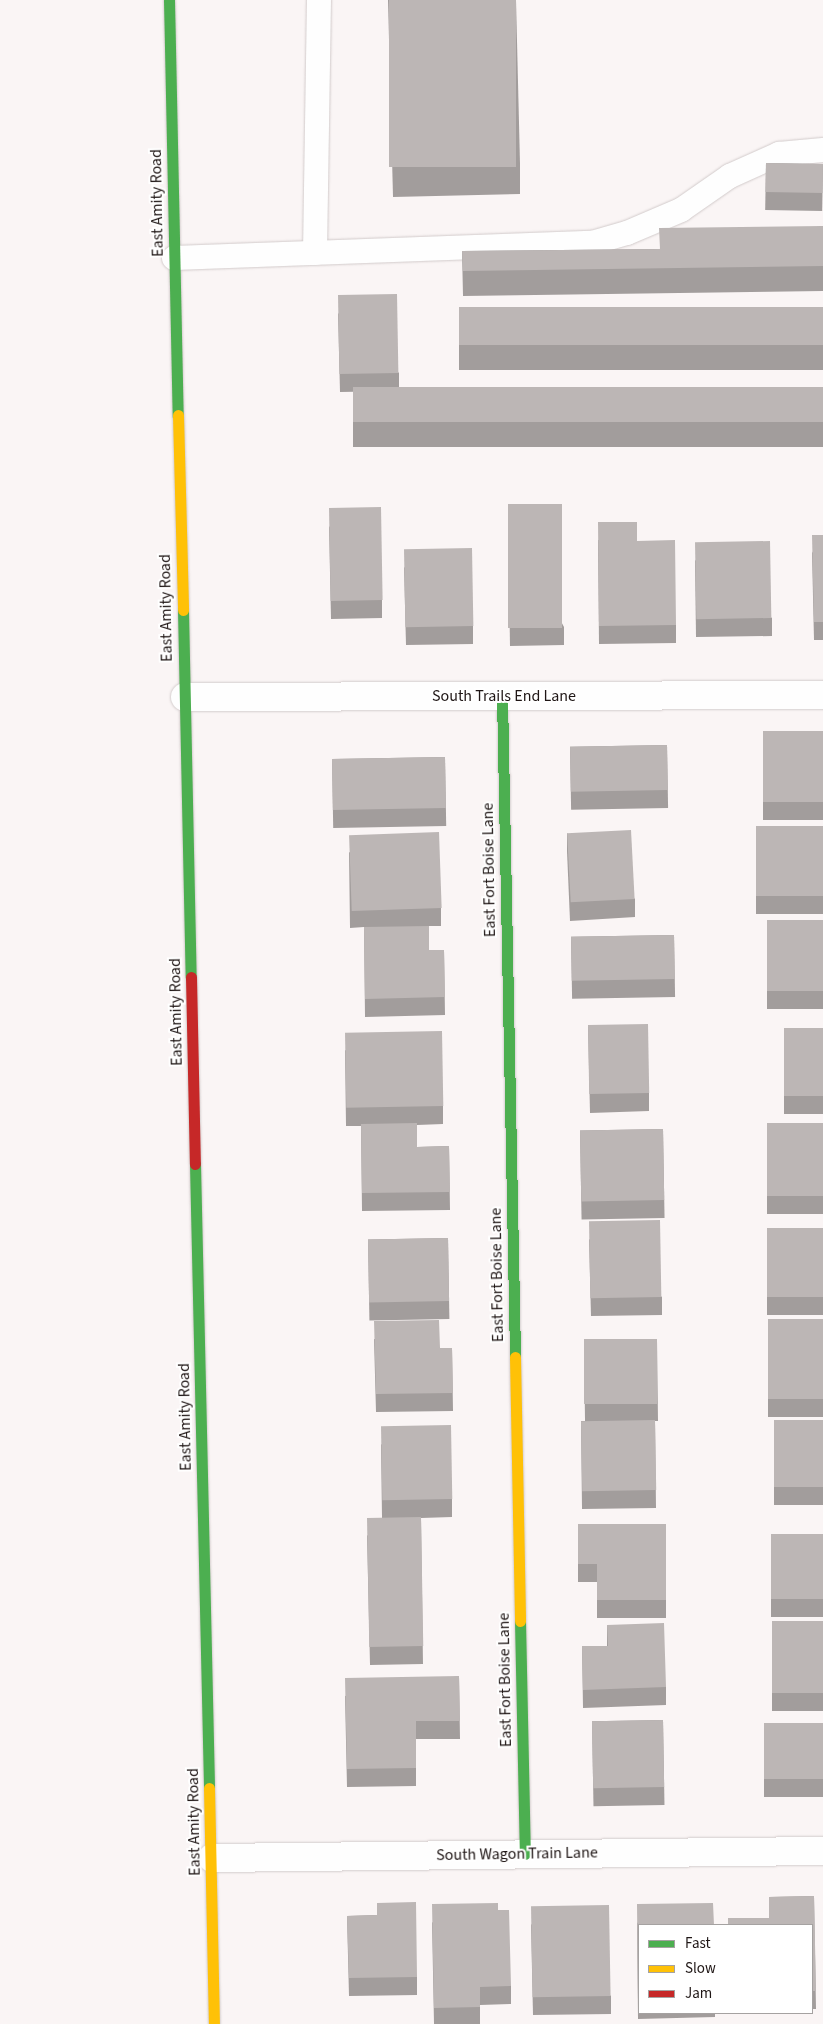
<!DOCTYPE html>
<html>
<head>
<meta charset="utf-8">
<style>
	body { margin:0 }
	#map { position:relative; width:823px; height:2024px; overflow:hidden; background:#faf5f5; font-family:"Source Sans 3",sans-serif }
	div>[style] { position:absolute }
	.roads { filter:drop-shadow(0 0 1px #d2cbcb) drop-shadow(0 0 1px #d2cbcb) }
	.lane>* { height:24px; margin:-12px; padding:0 12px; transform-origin:12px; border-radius:12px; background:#fefefe }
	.street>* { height:28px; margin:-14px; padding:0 14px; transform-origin:14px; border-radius:14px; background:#fefefe }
	.fast>* { height:11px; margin:-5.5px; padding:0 5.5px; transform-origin:5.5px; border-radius:5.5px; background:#4caf50 }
	.slow>* { height:11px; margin:-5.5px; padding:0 5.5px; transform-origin:5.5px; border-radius:5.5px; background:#ffc107 }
	.jam>* { height:11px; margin:-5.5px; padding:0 5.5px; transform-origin:5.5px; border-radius:5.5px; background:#c62828 }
	.wall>* { inset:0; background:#a29d9c; transform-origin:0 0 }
	.building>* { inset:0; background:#bcb6b5; transform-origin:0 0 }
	span { translate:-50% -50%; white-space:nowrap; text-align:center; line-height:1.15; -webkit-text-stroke:4px #fff; paint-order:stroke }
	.street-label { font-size:16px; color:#1f1615 }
	.legend { position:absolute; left:638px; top:1924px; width:175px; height:90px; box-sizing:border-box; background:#fff; border:1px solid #a5a2a1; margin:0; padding:6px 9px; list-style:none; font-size:15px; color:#1f1615 }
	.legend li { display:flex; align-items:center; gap:10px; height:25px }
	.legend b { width:25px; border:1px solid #a5a2a1 }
</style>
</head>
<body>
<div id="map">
	<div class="roads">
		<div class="lane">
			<div style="left:315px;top:253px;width:253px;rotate:-89.1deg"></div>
			<div style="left:174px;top:258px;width:418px;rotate:-2.1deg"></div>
			<div style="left:592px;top:243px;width:36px;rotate:-16deg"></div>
			<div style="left:627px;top:233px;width:59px;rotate:-23.1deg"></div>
			<div style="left:681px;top:210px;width:60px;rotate:-34.8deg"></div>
			<div style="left:730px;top:176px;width:54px;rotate:-24.2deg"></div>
			<div style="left:779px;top:154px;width:44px;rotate:-5.2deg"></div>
		</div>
		<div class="street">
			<div style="left:185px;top:697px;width:638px;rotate:-0.18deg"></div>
			<div style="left:212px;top:1858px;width:611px;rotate:-0.66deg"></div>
		</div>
		<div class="fast">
			<div style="left:169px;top:0;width:415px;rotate:88.8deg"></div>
			<div style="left:183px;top:610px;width:367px;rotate:88.8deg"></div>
			<div style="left:502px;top:696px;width:661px;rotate:88.87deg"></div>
			<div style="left:195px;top:1164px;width:624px;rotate:88.71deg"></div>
			<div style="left:520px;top:1621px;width:233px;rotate:88.8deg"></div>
		</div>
		<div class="slow">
			<div style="left:178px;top:415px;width:195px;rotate:88.5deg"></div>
			<div style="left:515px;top:1357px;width:264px;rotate:88.9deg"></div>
			<div style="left:209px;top:1788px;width:236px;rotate:88.8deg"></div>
		</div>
		<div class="jam">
			<div style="left:191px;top:977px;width:187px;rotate:88.8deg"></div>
		</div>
	</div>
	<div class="wall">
		<div style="clip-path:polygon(388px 0,516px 0,520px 164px,520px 194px,393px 197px)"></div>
		<div style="left:766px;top:163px;width:57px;height:47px;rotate:1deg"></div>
		<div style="clip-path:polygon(823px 226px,823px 291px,463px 296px,462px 251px,659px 249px)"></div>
		<div style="left:823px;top:307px;width:63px;height:364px;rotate:90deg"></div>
		<div style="clip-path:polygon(338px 313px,399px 373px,399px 391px,340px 392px)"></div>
		<div style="left:823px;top:387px;width:60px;height:470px;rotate:90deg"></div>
		<div style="clip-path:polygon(508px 522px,564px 627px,564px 645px,510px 646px)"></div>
		<div style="clip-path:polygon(329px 526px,382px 600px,382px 618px,331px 619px)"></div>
		<div style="clip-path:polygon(823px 535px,823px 640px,814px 640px,812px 553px)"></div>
		<div style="clip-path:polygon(598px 540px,637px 541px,676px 625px,676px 643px,599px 644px)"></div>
		<div style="clip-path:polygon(695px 560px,772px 618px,772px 636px,696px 637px)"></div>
		<div style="clip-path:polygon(404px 567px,473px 626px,473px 644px,406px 645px)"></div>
		<div style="left:823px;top:731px;width:89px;height:60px;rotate:90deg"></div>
		<div style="left:667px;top:745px;width:63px;height:97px;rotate:89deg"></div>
		<div style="left:445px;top:757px;width:69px;height:113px;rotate:89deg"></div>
		<div style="left:823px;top:826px;width:88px;height:67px;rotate:90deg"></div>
		<div style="clip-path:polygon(567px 833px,635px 899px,635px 917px,570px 921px,567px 851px)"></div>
		<div style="clip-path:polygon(349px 852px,441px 908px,441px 926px,429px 926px,429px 950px,444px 950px,445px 1015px,365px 1017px,364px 927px,350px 928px)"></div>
		<div style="left:767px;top:920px;width:56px;height:89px"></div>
		<div style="left:674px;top:935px;width:62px;height:103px;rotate:89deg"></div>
		<div style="clip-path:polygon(588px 1026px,649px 1093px,649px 1111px,590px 1113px)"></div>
		<div style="left:823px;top:1028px;width:86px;height:39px;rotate:90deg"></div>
		<div style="clip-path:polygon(345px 1050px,443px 1106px,443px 1124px,417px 1125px,417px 1147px,449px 1146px,450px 1210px,362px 1211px,361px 1126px,346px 1126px)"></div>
		<div style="left:767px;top:1123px;width:56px;height:91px"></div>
		<div style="left:663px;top:1129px;width:89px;height:83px;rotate:89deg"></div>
		<div style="left:823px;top:1228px;width:87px;height:56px;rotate:90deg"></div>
		<div style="left:448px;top:1238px;width:81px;height:80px;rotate:89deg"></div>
		<div style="clip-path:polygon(589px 1239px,662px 1297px,662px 1315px,591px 1316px)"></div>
		<div style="left:823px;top:1319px;width:98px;height:55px;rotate:90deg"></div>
		<div style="clip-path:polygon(374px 1339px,440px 1348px,452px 1348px,453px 1411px,376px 1412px)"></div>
		<div style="clip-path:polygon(584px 1339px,657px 1339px,658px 1421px,655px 1421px,656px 1508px,582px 1509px,581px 1421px,585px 1421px)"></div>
		<div style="left:774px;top:1420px;width:49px;height:85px"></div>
		<div style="clip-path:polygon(381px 1444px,452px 1499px,452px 1517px,421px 1518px,423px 1664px,370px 1665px,367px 1536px,382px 1518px)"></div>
		<div style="clip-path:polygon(578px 1524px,666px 1524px,666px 1618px,597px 1618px,597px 1582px,578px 1582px)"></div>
		<div style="left:823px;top:1534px;width:83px;height:52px;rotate:90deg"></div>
		<div style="left:823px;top:1621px;width:90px;height:51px;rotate:90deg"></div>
		<div style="clip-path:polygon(607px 1625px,666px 1687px,666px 1705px,583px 1708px,582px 1646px,607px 1646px)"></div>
		<div style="clip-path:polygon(459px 1676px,460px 1739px,416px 1739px,416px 1786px,347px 1787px,345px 1696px)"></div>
		<div style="left:663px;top:1720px;width:85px;height:71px;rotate:89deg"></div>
		<div style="left:823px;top:1723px;width:74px;height:59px;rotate:90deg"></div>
		<div style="clip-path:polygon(814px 1896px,816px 2009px,812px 2009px,812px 1925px,728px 1925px,728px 1918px,769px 1918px,769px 1897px)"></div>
		<div style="clip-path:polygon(377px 1915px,417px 1977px,417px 1995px,349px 1996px,347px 1916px)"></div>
		<div style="clip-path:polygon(432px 1922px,511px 1986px,511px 2004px,480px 2005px,480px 2024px,434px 2024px)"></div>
		<div style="clip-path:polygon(637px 1922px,639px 1925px,639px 2013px,715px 2013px,715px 2017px,638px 2019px)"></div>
		<div style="clip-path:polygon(531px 1924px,611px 1996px,611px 2014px,533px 2015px)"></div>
	</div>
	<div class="building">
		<div style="left:389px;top:0;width:127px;height:167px"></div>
		<div style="left:766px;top:163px;width:57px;height:29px;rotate:1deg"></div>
		<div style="clip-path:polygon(823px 226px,823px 266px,463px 271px,462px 251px,660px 249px,659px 228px)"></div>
		<div style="left:397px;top:294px;width:79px;height:59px;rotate:89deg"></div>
		<div style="left:823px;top:307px;width:38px;height:364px;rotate:90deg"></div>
		<div style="left:823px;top:387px;width:35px;height:470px;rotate:90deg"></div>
		<div style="left:508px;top:504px;width:54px;height:124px"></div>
		<div style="left:381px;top:507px;width:93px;height:52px;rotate:89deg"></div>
		<div style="clip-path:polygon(598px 522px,637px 522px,637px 541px,675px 540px,676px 625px,599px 626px)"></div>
		<div style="clip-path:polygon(812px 535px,823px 535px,823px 622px,814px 622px)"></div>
		<div style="left:770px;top:541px;width:77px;height:75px;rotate:89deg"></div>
		<div style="left:472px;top:548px;width:78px;height:68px;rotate:89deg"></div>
		<div style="left:823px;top:731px;width:71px;height:60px;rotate:90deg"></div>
		<div style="left:667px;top:745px;width:45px;height:97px;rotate:89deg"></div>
		<div style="left:445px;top:757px;width:51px;height:113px;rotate:89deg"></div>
		<div style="left:823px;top:826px;width:70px;height:67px;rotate:90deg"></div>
		<div style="left:631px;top:830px;width:69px;height:64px;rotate:87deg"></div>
		<div style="left:439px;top:832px;width:76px;height:90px;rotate:88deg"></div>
		<div style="left:767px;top:920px;width:56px;height:71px"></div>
		<div style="clip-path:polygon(429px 926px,429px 950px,444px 950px,445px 997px,365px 999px,364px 927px)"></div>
		<div style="left:674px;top:935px;width:44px;height:103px;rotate:89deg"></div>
		<div style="left:648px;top:1024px;width:69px;height:60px;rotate:89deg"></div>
		<div style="left:823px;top:1028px;width:68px;height:39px;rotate:90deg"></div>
		<div style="left:442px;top:1031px;width:75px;height:97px;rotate:89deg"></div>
		<div style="clip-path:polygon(417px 1123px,417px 1147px,449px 1146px,450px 1192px,362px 1193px,361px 1124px)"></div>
		<div style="left:767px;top:1123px;width:56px;height:73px"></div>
		<div style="left:663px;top:1129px;width:71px;height:83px;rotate:89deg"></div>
		<div style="left:660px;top:1220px;width:77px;height:71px;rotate:89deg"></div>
		<div style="left:823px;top:1228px;width:69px;height:56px;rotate:90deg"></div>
		<div style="left:448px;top:1238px;width:63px;height:80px;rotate:89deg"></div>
		<div style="left:823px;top:1319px;width:80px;height:55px;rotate:90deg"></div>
		<div style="clip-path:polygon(439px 1320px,440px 1348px,452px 1348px,453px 1393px,376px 1394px,374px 1321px)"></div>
		<div style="left:584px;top:1339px;width:73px;height:65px"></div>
		<div style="left:655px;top:1420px;width:70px;height:74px;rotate:89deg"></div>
		<div style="left:774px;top:1420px;width:49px;height:67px"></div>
		<div style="left:451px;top:1425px;width:74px;height:70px;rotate:89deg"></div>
		<div style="left:421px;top:1517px;width:129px;height:54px;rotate:89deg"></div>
		<div style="clip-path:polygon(578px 1524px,666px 1524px,666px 1600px,597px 1600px,597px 1564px,578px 1564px)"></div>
		<div style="left:823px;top:1534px;width:65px;height:52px;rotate:90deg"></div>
		<div style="left:823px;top:1621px;width:72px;height:51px;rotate:90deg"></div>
		<div style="clip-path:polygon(664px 1623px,666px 1687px,583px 1690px,582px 1646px,608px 1646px,607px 1625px)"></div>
		<div style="clip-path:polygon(459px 1676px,460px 1721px,416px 1721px,416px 1768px,347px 1769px,345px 1678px)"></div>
		<div style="left:663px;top:1720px;width:67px;height:71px;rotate:89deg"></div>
		<div style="left:823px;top:1723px;width:56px;height:59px;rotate:90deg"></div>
		<div style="clip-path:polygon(814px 1896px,816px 1991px,812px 1991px,812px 1925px,728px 1925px,728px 1918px,769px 1918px,769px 1897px)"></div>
		<div style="clip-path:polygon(416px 1902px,417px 1977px,349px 1978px,347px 1916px,377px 1915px,377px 1903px)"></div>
		<div style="clip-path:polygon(498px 1903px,498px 1910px,509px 1910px,511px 1986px,480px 1987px,480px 2007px,434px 2008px,432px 1904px)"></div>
		<div style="clip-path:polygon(713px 1903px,714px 1925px,639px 1925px,639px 2001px,638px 2001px,637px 1904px)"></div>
		<div style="left:609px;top:1905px;width:91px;height:78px;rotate:89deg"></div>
	</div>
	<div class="street-label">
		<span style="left:157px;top:203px;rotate:-91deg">East Amity Road</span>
		<span style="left:166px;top:608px;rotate:-91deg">East Amity Road</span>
		<span style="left:504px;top:696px">South Trails End Lane</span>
		<span style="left:489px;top:870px;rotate:-91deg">East Fort Boise Lane</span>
		<span style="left:176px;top:1012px;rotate:-91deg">East Amity Road</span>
		<span style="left:497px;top:1275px;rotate:-91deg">East Fort Boise Lane</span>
		<span style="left:185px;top:1417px;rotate:-91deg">East Amity Road</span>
		<span style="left:505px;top:1680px;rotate:-91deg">East Fort Boise Lane</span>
		<span style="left:194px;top:1822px;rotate:-91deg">East Amity Road</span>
		<span style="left:517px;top:1854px;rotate:-1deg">South Wagon Train Lane</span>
	</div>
	<ul class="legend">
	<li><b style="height:6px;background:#4caf50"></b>Fast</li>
	<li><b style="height:6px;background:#ffc107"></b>Slow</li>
	<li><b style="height:6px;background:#c62828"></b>Jam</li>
	</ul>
</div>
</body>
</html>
